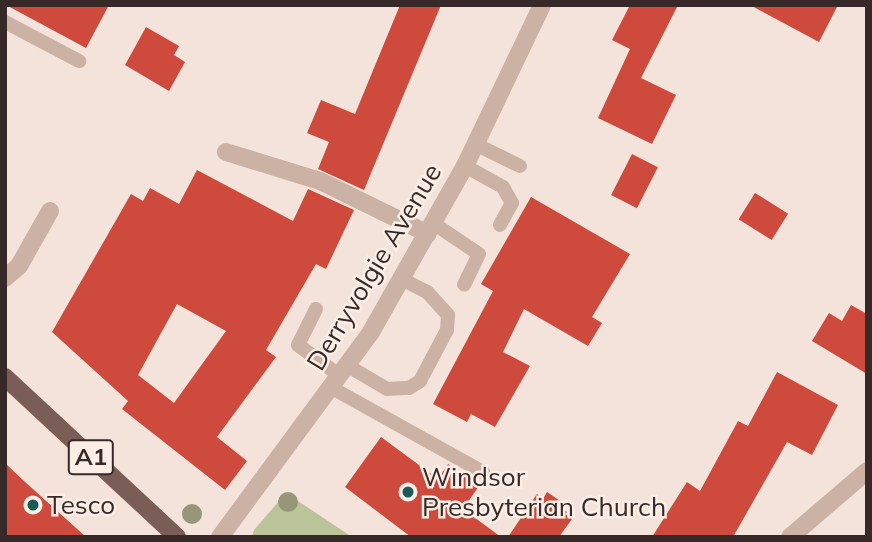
<!DOCTYPE html>
<html>
<head>
<meta charset="utf-8">
<style>
	body { margin:0 }
	#map { position:relative; width:872px; height:542px; overflow:hidden; background:#f3e3da; font-family:Mulish,sans-serif }
	div>[style] { position:absolute }
	.green>* { inset:0; background:#bbc399 }
	.building>* { inset:0; background:#ce4a3d; transform-origin:0 0 }
	.lane>* { height:14px; margin:-7px; padding:0 7px; transform-origin:7px; border-radius:7px; background:#ccb1a5 }
	.street>* { height:18px; margin:-9px; padding:0 9px; transform-origin:9px; border-radius:9px; background:#ccb1a5 }
	.primary>* { height:18px; margin:-9px; padding:0 9px; transform-origin:9px; border-radius:9px; background:#7a5d57 }
	.trees>* { width:20px; height:20px; margin:-10px; border-radius:50%; background:#989679 }
	.dots>* { width:19px; height:19px; translate:-50% -50%; box-sizing:border-box; border:4px solid #faeee6; border-radius:50% }
	span { translate:-50% -50%; white-space:nowrap; text-align:center; line-height:1.15; -webkit-text-stroke:5px #faeee6; paint-order:stroke }
	.shield-label span { padding:2px 5px; background:#faeee6; border:2px solid; border-radius:5px; -webkit-text-stroke-width:0 }
	.shield-label { font-size:24px; color:#372927; font-weight:700 }
	.street-label { font-size:26px; color:#372927 }
	.poi-label { font-size:26px; color:#372927 }
	.left { translate:0 -50%; text-align:left }
	.frame { position:absolute; inset:0; border:7px solid #372927; pointer-events:none }
</style>
</head>
<body>
<div id="map">
	<div class="green">
		<div style="clip-path:polygon(286px 493px,352px 537px,252px 537px,254px 530px)"></div>
	</div>
	<div class="building">
		<div style="clip-path:polygon(6px 5px,109px 5px,86px 48px)"></div>
		<div style="clip-path:polygon(400px 5px,441px 5px,364px 190px,318px 169px,329px 142px,307px 133px,321px 100px,355px 114px)"></div>
		<div style="clip-path:polygon(630px 5px,678px 5px,641px 78px,676px 95px,652px 144px,598px 118px,630px 49px,612px 40px)"></div>
		<div style="clip-path:polygon(750px 5px,838px 5px,819px 42px)"></div>
		<div style="clip-path:polygon(146px 27px,179px 46px,174px 55px,185px 62px,169px 91px,125px 65px)"></div>
		<div style="left:632px;top:154px;width:29px;height:46px;rotate:27deg"></div>
		<div style="clip-path:polygon(evenodd,197px 170px,293px 221px,308px 189px,354px 210px,326px 269px,316px 264px,266px 350px,276px 357px,217px 437px,247px 461px,225px 490px,122px 409px,128px 401px,52px 332px,131px 194px,143px 201px,150px 188px,179px 204px,197px 170px,177px 304px,226px 331px,174px 403px,138px 375px,177px 304px)"></div>
		<div style="left:755px;top:193px;width:39px;height:31px;rotate:32deg"></div>
		<div style="clip-path:polygon(531px 197px,630px 254px,592px 317px,602px 323px,588px 346px,524px 309px,503px 352px,530px 366px,495px 427px,471px 414px,467px 422px,433px 404px,493px 291px,481px 284px)"></div>
		<div style="clip-path:polygon(851px 305px,867px 314px,867px 374px,812px 341px,829px 313px,842px 321px)"></div>
		<div style="clip-path:polygon(777px 372px,838px 405px,812px 455px,787px 442px,733px 537px,652px 537px,687px 482px,700px 491px,738px 421px,748px 426px)"></div>
		<div style="clip-path:polygon(381px 437px,438px 479px,448px 464px,479px 486px,463px 509px,501px 537px,411px 537px,345px 487px)"></div>
		<div style="clip-path:polygon(5px 463px,24px 481px,86px 537px,5px 537px)"></div>
		<div style="clip-path:polygon(547px 492px,566px 505px,563px 509px,567px 512px,565px 514px,572px 519px,559px 537px,508px 537px,537px 494px,543px 499px)"></div>
	</div>
	<div class="lane">
		<div style="left:5px;top:22px;width:84px;rotate:27.8deg"></div>
		<div style="left:475px;top:144px;width:50px;rotate:26.1deg"></div>
		<div style="left:465px;top:166px;width:43px;rotate:28.9deg"></div>
		<div style="left:503px;top:187px;width:18px;rotate:61deg"></div>
		<div style="left:512px;top:203px;width:25px;rotate:119deg"></div>
		<div style="left:433px;top:223px;width:55px;rotate:34deg"></div>
		<div style="left:479px;top:254px;width:34px;rotate:116deg"></div>
		<div style="left:316px;top:309px;width:40px;rotate:116.6deg"></div>
		<div style="left:298px;top:345px;width:52px;rotate:36.4deg"></div>
		<div style="left:348px;top:366px;width:45px;rotate:30.5deg"></div>
		<div style="left:387px;top:389px;width:22px;rotate:-3deg"></div>
		<div style="left:409px;top:388px;width:13px;rotate:-32deg"></div>
		<div style="left:420px;top:381px;width:58px;rotate:-62.1deg"></div>
		<div style="left:447px;top:330px;width:15px;rotate:-86deg"></div>
		<div style="left:448px;top:315px;width:31px;rotate:-132deg"></div>
		<div style="left:427px;top:292px;width:28px;rotate:-153deg"></div>
		<div style="left:332px;top:388px;width:173px;rotate:29.1deg"></div>
	</div>
	<div class="street">
		<div style="left:226px;top:152px;width:98px;rotate:17.1deg"></div>
		<div style="left:320px;top:181px;width:120px;rotate:26.1deg"></div>
		<div style="left:5px;top:278px;width:18px;rotate:-41deg"></div>
		<div style="left:19px;top:266px;width:63px;rotate:-60.6deg"></div>
		<div style="left:220px;top:537px;width:255px;rotate:-53.6deg"></div>
		<div style="left:371px;top:332px;width:191px;rotate:-60.5deg"></div>
		<div style="left:465px;top:166px;width:178px;rotate:-64.4deg"></div>
		<div style="left:790px;top:537px;width:101px;rotate:-40.6deg"></div>
	</div>
	<div class="primary">
		<div style="left:5px;top:377px;width:235px;rotate:42.9deg"></div>
	</div>
	<div class="trees">
		<div style="left:288px;top:502px"></div>
		<div style="left:192px;top:514px"></div>
	</div>
	<div class="dots">
		<div style="left:408px;top:492px;background:#1a5b55"></div>
		<div style="left:33px;top:505px;background:#1a5b55"></div>
	</div>
	<div class="shield-label">
		<span style="left:91px;top:457px">A1</span>
	</div>
	<div class="street-label">
		<span style="left:374px;top:267px;rotate:-59deg">Derryvolgie Avenue</span>
	</div>
	<div class="poi-label">
		<span class="left" style="left:422px;top:492px">Windsor<br>Presbyterian Church</span>
		<span class="left" style="left:47px;top:505px">Tesco</span>
	</div>
	<div class="frame"></div>
</div>
</body>
</html>
